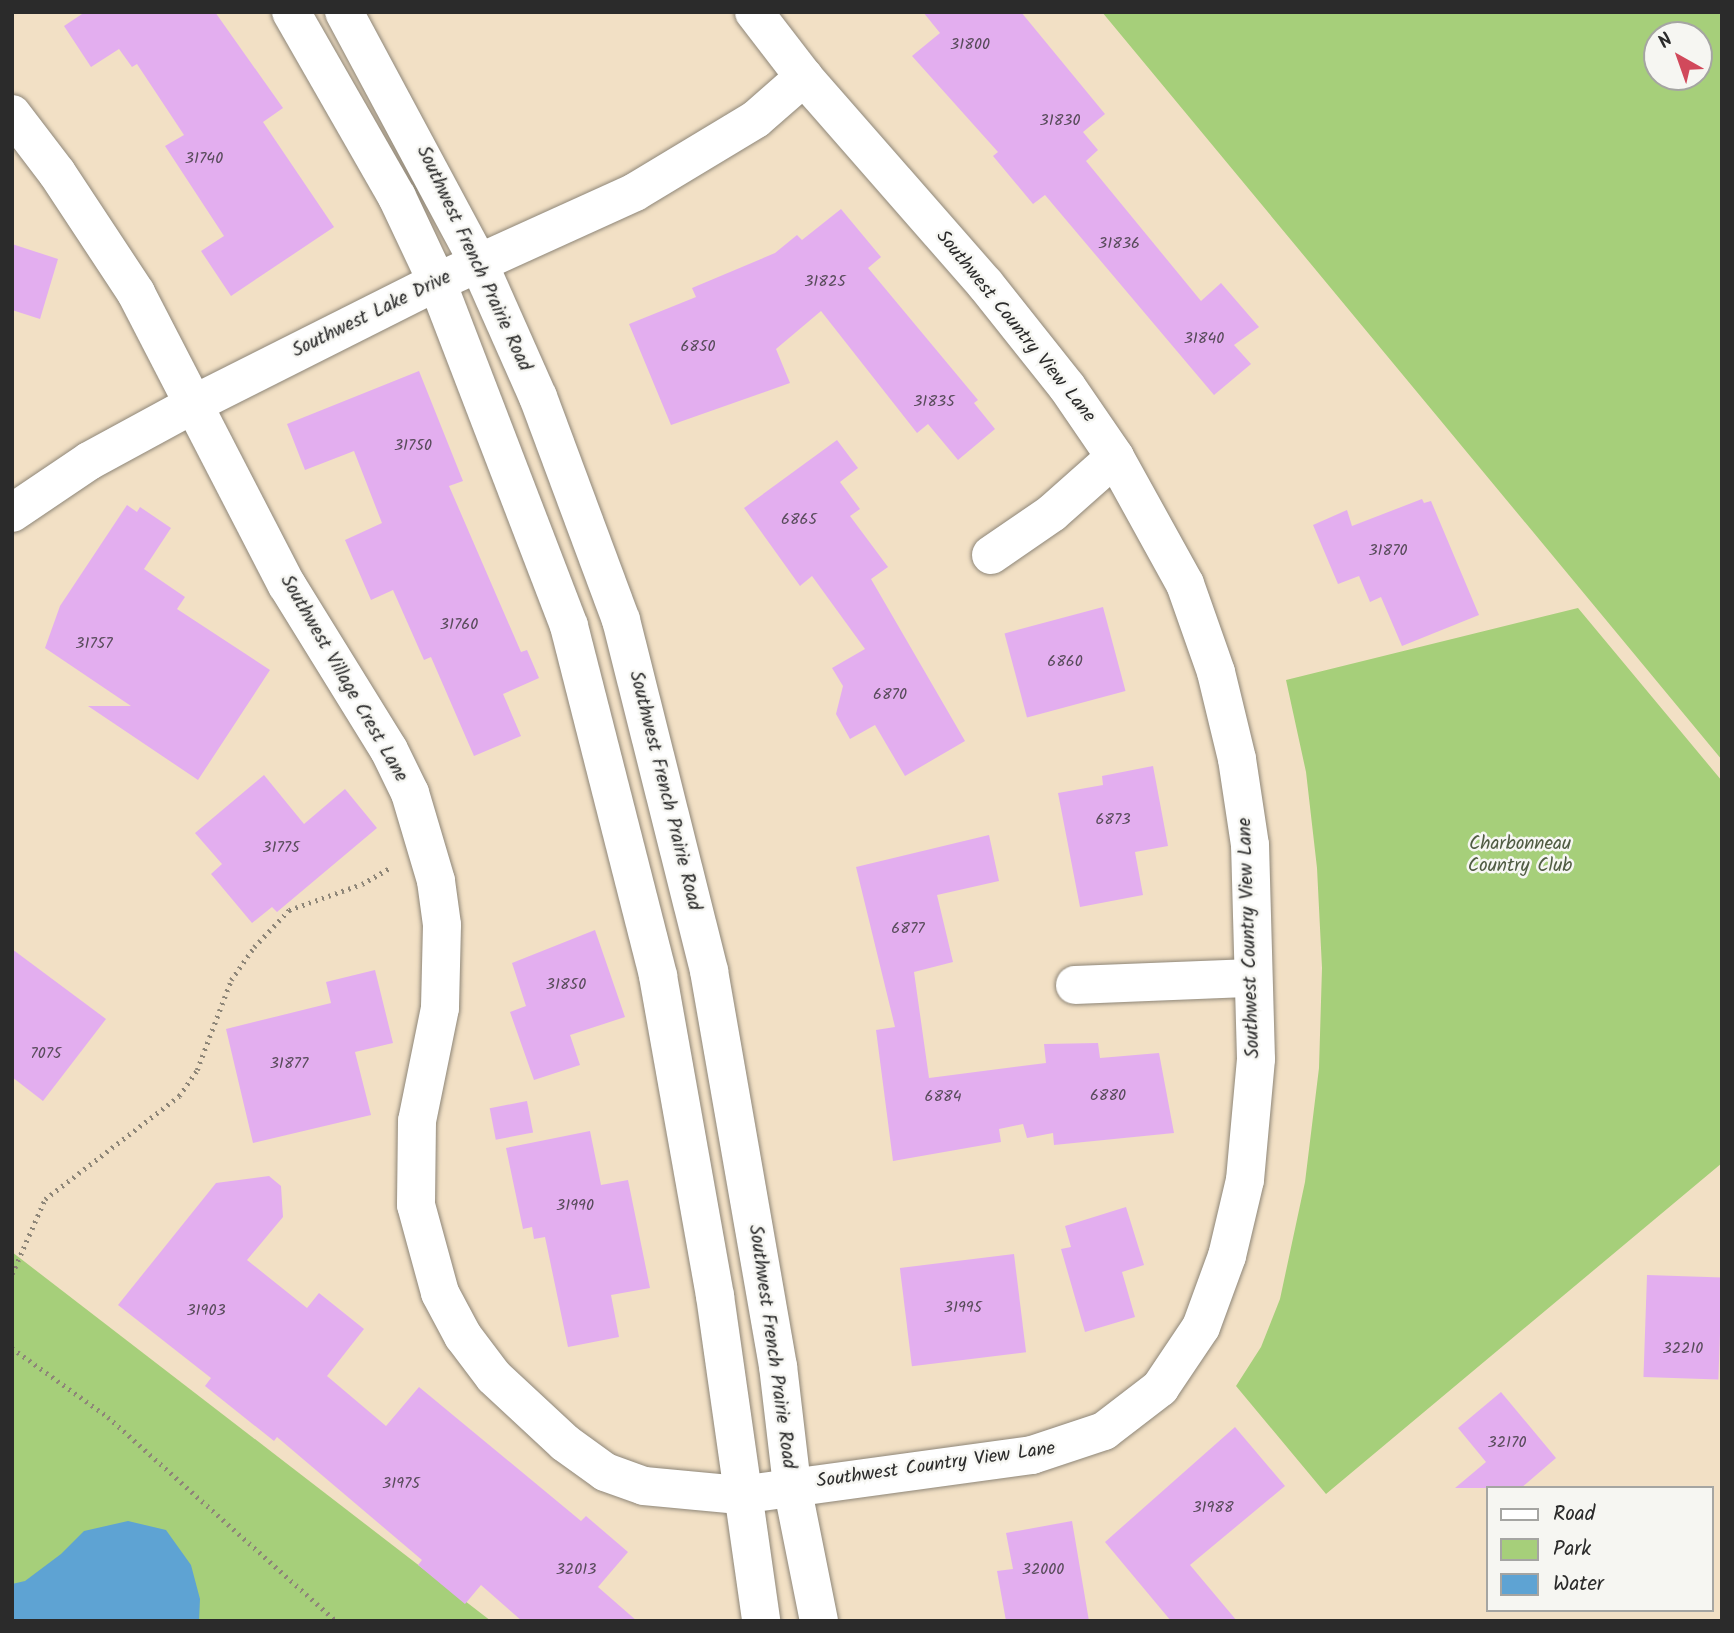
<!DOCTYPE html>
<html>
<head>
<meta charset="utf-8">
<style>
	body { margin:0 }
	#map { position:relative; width:1734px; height:1633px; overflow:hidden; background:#f2e0c5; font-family:Kalam,sans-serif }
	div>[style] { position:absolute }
	.green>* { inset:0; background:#a6cf7a }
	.water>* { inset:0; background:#5ea3d3 }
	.building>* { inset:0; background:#e3aeef; transform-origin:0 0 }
	.path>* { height:4.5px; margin-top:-2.25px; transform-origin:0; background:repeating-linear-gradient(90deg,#8e8678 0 2px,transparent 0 7px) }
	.roads { filter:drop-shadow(0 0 2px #8e8678) drop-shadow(0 0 2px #8e8678) }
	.minor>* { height:38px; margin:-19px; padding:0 19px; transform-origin:19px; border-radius:19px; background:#fff }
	span { translate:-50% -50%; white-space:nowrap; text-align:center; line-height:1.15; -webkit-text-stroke:5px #f6f6f2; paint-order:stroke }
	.number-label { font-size:16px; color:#594c5c }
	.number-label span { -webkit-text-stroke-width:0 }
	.street-label { font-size:19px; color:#2b2b2b }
	.park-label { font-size:19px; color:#505c43 }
	.frame { position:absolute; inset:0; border:14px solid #2b2b2b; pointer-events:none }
	.legend { position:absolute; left:1486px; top:1486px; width:228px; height:126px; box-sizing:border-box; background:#f6f6f2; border:2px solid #a5a5a2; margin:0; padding:9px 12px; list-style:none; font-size:21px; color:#2b2b2b }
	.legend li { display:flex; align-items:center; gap:14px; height:35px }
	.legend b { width:35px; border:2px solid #a5a5a2 }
	.north { position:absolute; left:1643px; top:21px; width:70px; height:70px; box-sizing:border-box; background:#f6f6f2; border:2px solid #a5a5a2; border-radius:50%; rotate:320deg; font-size:19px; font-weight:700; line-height:28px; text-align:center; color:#2b2b2b }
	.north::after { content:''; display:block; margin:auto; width:24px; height:32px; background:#d1495b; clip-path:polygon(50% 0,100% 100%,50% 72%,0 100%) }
</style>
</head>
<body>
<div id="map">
	<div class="green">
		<div style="clip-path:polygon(evenodd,1102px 12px,1722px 12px,1722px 760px,1102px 12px,1657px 35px,1699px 35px,1699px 77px,1657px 77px,1657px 35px)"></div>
		<div style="clip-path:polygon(1578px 608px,1722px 781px,1722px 1163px,1326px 1494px,1236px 1386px,1261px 1347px,1280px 1299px,1305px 1182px,1319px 1068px,1322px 968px,1317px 868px,1306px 772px,1286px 680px)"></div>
		<div style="clip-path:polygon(12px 1252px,286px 1463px,491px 1621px,12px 1621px)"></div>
	</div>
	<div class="water">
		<div style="clip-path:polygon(128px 1521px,166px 1530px,191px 1565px,200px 1599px,199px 1621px,12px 1621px,12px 1584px,25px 1581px,61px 1554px,84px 1531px)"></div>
	</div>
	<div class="building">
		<div style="clip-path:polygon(85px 12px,215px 12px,283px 108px,263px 122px,334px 227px,231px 296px,201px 251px,224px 236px,165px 146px,184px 135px,137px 64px,132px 67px,119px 49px,91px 67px,64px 26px)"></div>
		<div style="clip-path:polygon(923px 12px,1021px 12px,1105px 114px,1083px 132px,1098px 150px,1086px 161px,1201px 301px,1221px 283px,1259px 327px,1234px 345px,1251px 364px,1214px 395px,1045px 195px,1033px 204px,993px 156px,998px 152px,912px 56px,940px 33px)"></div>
		<div style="clip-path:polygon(841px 209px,881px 257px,868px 268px,978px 400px,974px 403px,995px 429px,958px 460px,928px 424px,917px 433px,821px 311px,776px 349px,790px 383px,671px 425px,629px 324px,696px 297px,692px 288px,775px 253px,797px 235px,802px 240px)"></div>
		<div style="clip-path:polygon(12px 244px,58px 259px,40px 319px,12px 310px)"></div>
		<div style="clip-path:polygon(419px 371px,463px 481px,449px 486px,521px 652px,527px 650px,539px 678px,503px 694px,521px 736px,474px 756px,431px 657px,424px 660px,393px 590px,371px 600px,345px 540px,382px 523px,354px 451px,305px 470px,287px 424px)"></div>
		<div style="clip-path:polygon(837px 440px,858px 468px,840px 482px,860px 509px,850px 516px,888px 567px,871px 579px,965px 741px,905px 776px,875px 725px,850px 739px,836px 714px,843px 686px,832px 668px,865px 649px,812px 576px,800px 586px,744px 508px)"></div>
		<div style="clip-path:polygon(1422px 499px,1424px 503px,1431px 501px,1479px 615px,1402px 646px,1381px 597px,1370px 602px,1359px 576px,1338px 584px,1313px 525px,1347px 510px,1352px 526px)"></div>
		<div style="clip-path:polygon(127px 505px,137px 512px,140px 507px,171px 528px,144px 569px,185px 597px,177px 609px,270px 670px,198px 780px,88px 706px,131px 706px,45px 648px,60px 606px)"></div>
		<div style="left:1103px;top:607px;width:87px;height:102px;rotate:75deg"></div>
		<div style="clip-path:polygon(1153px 766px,1168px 846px,1135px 852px,1143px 895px,1080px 907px,1058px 793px,1103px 785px,1102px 776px)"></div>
		<div style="clip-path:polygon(264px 775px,304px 824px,345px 789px,377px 828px,277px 912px,272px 907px,252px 923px,211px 874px,222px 864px,195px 833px)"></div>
		<div style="clip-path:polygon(989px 835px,999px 881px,937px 895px,953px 962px,914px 972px,929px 1078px,1046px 1063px,1044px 1044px,1098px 1043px,1100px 1058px,1159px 1053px,1174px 1133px,1054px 1145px,1053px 1133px,1027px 1138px,1023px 1124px,999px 1129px,1001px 1142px,893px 1161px,876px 1030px,895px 1027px,856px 867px)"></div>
		<div style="clip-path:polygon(595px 930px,625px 1017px,570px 1035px,580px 1065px,534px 1080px,510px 1012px,526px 1006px,512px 963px)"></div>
		<div style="clip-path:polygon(12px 949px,106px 1019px,43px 1101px,12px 1077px)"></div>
		<div style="clip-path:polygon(375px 970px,393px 1043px,355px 1052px,371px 1115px,253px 1143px,226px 1029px,331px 1003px,326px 982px)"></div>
		<div style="left:527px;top:1101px;width:32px;height:38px;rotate:79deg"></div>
		<div style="clip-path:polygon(590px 1131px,601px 1185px,628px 1180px,650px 1288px,611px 1295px,619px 1337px,568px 1347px,545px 1237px,534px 1239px,532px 1227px,523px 1229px,506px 1148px)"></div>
		<div style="clip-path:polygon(269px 1176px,281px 1186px,283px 1217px,247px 1260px,307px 1308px,319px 1293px,364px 1329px,327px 1376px,386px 1426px,419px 1387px,581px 1521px,586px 1516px,628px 1552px,598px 1587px,637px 1621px,522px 1621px,481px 1585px,465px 1604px,418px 1565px,422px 1560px,277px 1437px,274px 1441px,205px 1386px,211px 1378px,118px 1305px,216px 1183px)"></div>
		<div style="clip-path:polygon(1126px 1207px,1144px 1265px,1122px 1272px,1135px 1317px,1085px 1332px,1061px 1249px,1071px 1247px,1065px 1226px)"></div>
		<div style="left:1014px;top:1254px;width:99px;height:115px;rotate:83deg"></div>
		<div style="left:1647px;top:1275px;width:75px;height:102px;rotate:2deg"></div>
		<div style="clip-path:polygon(1501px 1392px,1556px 1458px,1521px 1488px,1455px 1488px,1486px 1462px,1458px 1428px)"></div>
		<div style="clip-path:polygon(1235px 1427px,1285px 1486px,1190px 1565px,1237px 1621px,1171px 1621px,1105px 1542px)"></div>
		<div style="clip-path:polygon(1072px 1521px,1089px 1621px,1006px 1621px,997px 1571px,1013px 1569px,1006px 1533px)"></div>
	</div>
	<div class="path">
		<div style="left:12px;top:1274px;width:82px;rotate:-66.3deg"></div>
		<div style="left:45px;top:1199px;width:169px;rotate:-37.5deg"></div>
		<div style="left:179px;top:1096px;width:32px;rotate:-55deg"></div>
		<div style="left:197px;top:1070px;width:96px;rotate:-69.3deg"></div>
		<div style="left:231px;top:980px;width:40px;rotate:-55.1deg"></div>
		<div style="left:254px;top:947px;width:51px;rotate:-46.6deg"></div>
		<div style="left:289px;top:910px;width:77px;rotate:-19.6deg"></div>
		<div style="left:362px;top:884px;width:32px;rotate:-30deg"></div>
		<div style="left:12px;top:1348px;width:118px;rotate:35.7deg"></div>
		<div style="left:108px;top:1417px;width:306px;rotate:41.8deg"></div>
	</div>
	<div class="roads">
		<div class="minor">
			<div style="left:291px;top:12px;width:213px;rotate:60.2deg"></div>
			<div style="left:397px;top:197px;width:94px;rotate:64.8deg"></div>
			<div style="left:437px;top:282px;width:368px;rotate:69deg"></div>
			<div style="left:569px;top:626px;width:361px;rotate:75.7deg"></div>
			<div style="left:658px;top:976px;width:325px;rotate:79.9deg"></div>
			<div style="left:715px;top:1296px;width:328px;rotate:81.9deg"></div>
			<div style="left:344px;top:12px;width:286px;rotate:61.8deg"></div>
			<div style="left:479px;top:264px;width:145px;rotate:66.1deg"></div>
			<div style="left:538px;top:397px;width:238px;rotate:69.6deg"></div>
			<div style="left:621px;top:620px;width:362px;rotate:75.9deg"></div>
			<div style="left:709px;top:971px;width:401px;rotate:80.1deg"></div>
			<div style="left:778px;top:1366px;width:121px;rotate:83.3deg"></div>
			<div style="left:792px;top:1486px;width:138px;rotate:78.7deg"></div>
			<div style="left:12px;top:114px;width:74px;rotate:52.7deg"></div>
			<div style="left:57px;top:173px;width:144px;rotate:56.6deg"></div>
			<div style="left:136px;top:293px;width:329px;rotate:62.7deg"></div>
			<div style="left:287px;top:585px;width:194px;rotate:58.3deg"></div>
			<div style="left:389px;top:750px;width:48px;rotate:64deg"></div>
			<div style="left:410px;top:793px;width:92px;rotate:73.5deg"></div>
			<div style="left:436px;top:881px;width:44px;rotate:82.2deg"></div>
			<div style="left:442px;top:925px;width:83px;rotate:91.4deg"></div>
			<div style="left:440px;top:1008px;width:115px;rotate:101.5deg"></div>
			<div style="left:417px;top:1121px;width:84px;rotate:90.7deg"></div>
			<div style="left:416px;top:1205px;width:91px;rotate:74.7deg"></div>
			<div style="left:440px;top:1293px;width:49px;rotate:61.9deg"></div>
			<div style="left:463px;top:1336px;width:51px;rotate:52.9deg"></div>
			<div style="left:494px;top:1377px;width:97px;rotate:42.9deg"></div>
			<div style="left:565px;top:1443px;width:49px;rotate:35.9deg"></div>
			<div style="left:605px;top:1472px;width:41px;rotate:19.7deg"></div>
			<div style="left:644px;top:1486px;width:96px;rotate:5.4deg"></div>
			<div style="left:740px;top:1495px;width:295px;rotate:-7.8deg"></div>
			<div style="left:1032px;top:1455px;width:76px;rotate:-18.4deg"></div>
			<div style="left:1104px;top:1431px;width:71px;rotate:-37.5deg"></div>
			<div style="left:1160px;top:1388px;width:73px;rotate:-56.1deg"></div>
			<div style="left:1201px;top:1327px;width:76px;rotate:-69.9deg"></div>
			<div style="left:1227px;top:1256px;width:78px;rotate:-76.7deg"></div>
			<div style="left:1245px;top:1180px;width:121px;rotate:-84.8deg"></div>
			<div style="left:1256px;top:1059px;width:214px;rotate:-91.6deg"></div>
			<div style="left:1250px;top:845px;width:87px;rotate:-98.6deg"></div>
			<div style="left:1237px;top:759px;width:89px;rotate:-103.6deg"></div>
			<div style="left:1216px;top:672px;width:93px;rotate:-109.4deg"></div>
			<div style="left:1185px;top:584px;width:145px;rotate:-118.9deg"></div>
			<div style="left:1115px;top:457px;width:85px;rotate:-124.4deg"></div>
			<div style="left:1067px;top:387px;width:132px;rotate:-128.5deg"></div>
			<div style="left:985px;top:284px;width:275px;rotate:-131.2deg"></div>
			<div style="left:804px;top:77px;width:82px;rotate:-127.6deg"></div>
			<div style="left:12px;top:513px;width:93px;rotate:-34deg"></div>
			<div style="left:89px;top:461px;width:122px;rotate:-28.5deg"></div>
			<div style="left:196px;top:403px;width:270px;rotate:-26.7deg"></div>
			<div style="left:437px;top:282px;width:217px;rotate:-24.4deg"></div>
			<div style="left:635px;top:192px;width:141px;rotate:-31.1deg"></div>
			<div style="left:756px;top:119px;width:64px;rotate:-41.2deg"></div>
			<div style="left:991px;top:555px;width:74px;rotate:-34.5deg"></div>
			<div style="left:1052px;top:513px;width:84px;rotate:-41.6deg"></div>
			<div style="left:1075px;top:985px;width:177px;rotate:-2.3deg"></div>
		</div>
	</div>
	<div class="number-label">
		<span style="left:970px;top:45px">31800</span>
		<span style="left:1060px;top:121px">31830</span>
		<span style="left:204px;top:159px">31740</span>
		<span style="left:1119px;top:244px">31836</span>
		<span style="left:825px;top:282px">31825</span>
		<span style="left:1204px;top:339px">31840</span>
		<span style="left:698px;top:347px">6850</span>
		<span style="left:934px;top:402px">31835</span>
		<span style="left:413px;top:446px">31750</span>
		<span style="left:799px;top:520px">6865</span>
		<span style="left:1388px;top:551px">31870</span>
		<span style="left:459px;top:625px">31760</span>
		<span style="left:94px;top:644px">31757</span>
		<span style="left:1065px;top:662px">6860</span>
		<span style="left:890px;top:695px">6870</span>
		<span style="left:1113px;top:820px">6873</span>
		<span style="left:281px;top:848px">31775</span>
		<span style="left:908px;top:929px">6877</span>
		<span style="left:566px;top:985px">31850</span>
		<span style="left:46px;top:1054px">7075</span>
		<span style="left:289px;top:1064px">31877</span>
		<span style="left:1108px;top:1096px">6880</span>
		<span style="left:943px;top:1097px">6884</span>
		<span style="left:575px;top:1206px">31990</span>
		<span style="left:963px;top:1308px">31995</span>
		<span style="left:206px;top:1311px">31903</span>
		<span style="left:1683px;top:1349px">32210</span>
		<span style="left:1507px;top:1443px">32170</span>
		<span style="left:401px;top:1484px">31975</span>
		<span style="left:1213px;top:1508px">31988</span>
		<span style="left:576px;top:1570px">32013</span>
		<span style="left:1043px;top:1570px">32000</span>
	</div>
	<div class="street-label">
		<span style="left:473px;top:259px;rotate:65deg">Southwest French Prairie Road</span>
		<span style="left:372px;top:315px;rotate:-26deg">Southwest Lake Drive</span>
		<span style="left:1015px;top:327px;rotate:51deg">Southwest Country View Lane</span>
		<span style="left:343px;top:679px;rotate:60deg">Southwest Village Crest Lane</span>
		<span style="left:664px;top:791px;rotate:76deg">Southwest French Prairie Road</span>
		<span style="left:1250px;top:938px;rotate:-92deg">Southwest Country View Lane</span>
		<span style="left:771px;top:1347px;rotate:82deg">Southwest French Prairie Road</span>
		<span style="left:936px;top:1466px;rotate:-8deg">Southwest Country View Lane</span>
	</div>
	<div class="park-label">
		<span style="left:1520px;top:856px">Charbonneau<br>Country Club</span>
	</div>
	<div class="frame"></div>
	<ul class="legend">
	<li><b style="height:9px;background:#fff"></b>Road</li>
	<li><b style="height:19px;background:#a6cf7a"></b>Park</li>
	<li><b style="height:19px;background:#5ea3d3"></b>Water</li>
	</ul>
	<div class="north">N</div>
</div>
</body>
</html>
